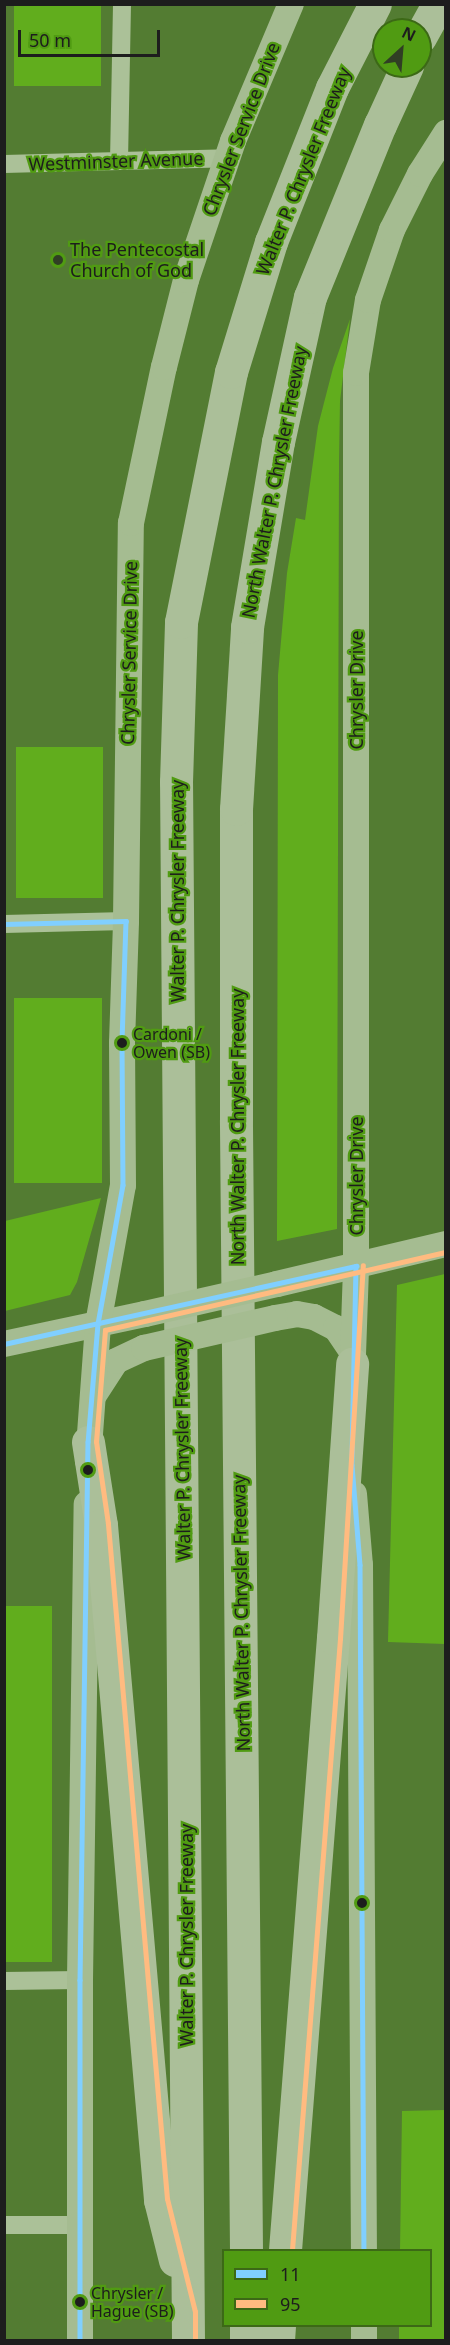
<!DOCTYPE html>
<html>
<head>
<meta charset="utf-8">
<style>
	body { margin:0 }
	#map { position:relative; width:450px; height:2345px; overflow:hidden; background:#537c32; font-family:"Noto Sans",sans-serif }
	div>[style] { position:absolute }
	.green>* { inset:0; background:#61ad1d; transform-origin:0 0 }
	.street>* { height:18px; margin:-9px; padding:0 9px; transform-origin:9px; border-radius:9px; background:#abc198 }
	.secondary>* { height:26px; margin:-13px; padding:0 13px; transform-origin:13px; border-radius:13px; background:#a5bc91 }
	.highway>* { height:33px; margin:-16.5px; padding:0 16.5px; transform-origin:16.5px; border-radius:16.5px; background:#abbf99 }
	.secondary-bridge>* { height:26px; margin:-13px; padding:0 13px; transform-origin:13px; border-radius:13px; background:#a5bc91 }
	.bus-1>* { height:4.5px; margin:-2.25px; padding:0 2.25px; transform-origin:2.25px; border-radius:2.25px; background:#80cfff }
	.bus-2>* { height:4.5px; margin:-2.25px; padding:0 2.25px; transform-origin:2.25px; border-radius:2.25px; background:#ffbb80 }
	.dots>* { width:16px; height:16px; translate:-50% -50%; box-sizing:border-box; border:3px solid #509b12; border-radius:50% }
	span { translate:-50% -50%; white-space:nowrap; text-align:center; line-height:1.15; -webkit-text-stroke:4.5px #509b12; paint-order:stroke }
	.bus-label { font-size:16px; color:#1d1d1d }
	.left { translate:0 -50%; text-align:left }
	.street-label { font-size:18px; color:#1d1d1d }
	.poi-label { font-size:18px; color:#1d1d1d }
	.frame { position:absolute; inset:0; border:6px solid #1d1d1d; pointer-events:none }
	.legend { position:absolute; left:222px; top:2249px; width:210px; height:78px; box-sizing:border-box; background:#509b12; border:2px solid #3c6916; margin:0; padding:8px 10px; list-style:none; font-size:18px; color:#1d1d1d }
	.legend li { display:flex; align-items:center; gap:12px; height:30px }
	.legend b { width:30px; border:2px solid #3c6916 }
	.north { position:absolute; left:372px; top:18px; width:60px; height:60px; box-sizing:border-box; background:#509b12; border:2px solid #3c6916; border-radius:50%; rotate:26deg; font-size:16px; font-weight:700; line-height:24px; text-align:center; color:#1d1d1d }
	.north::after { content:''; display:block; margin:auto; width:21px; height:27px; background:#303e24; clip-path:polygon(50% 0,100% 100%,50% 72%,0 100%) }
	.scale { position:absolute; left:18px; top:30px; width:142px; height:27px; box-sizing:border-box; border:3px solid #1d1d1d; border-top:0; padding-left:8px; font-size:18px; line-height:21px; white-space:nowrap; color:#1d1d1d; -webkit-text-stroke:4px #509b12; paint-order:stroke }
</style>
</head>
<body>
<div id="map">
	<div class="green">
		<div style="left:14px;top:5px;width:87px;height:81px"></div>
		<div style="clip-path:polygon(350px 319px,340px 401px,339px 463px,337px 1229px,277px 1241px,278px 675px,287px 573px,296px 518px,305px 520px,318px 426px,333px 368px)"></div>
		<div style="left:16px;top:747px;width:87px;height:151px"></div>
		<div style="left:102px;top:998px;width:185px;height:88px;rotate:90deg"></div>
		<div style="clip-path:polygon(101px 1198px,77px 1282px,70px 1295px,5px 1311px,5px 1221px)"></div>
		<div style="clip-path:polygon(445px 1274px,445px 1644px,388px 1642px,397px 1285px)"></div>
		<div style="left:5px;top:1606px;width:47px;height:356px"></div>
		<div style="clip-path:polygon(445px 2110px,445px 2340px,399px 2340px,399px 2326px,430px 2326px,430px 2250px,400px 2250px,402px 2111px)"></div>
	</div>
	<div class="street">
		<div style="left:119px;top:161px;width:157px;rotate:-88.9deg"></div>
		<div style="left:4px;top:164px;width:223px;rotate:-1.5deg"></div>
		<div style="left:4px;top:924px;width:122px;rotate:-1.4deg"></div>
		<div style="left:4px;top:1981px;width:76px;rotate:-0.8deg"></div>
		<div style="left:4px;top:2225px;width:75px"></div>
	</div>
	<div class="secondary">
		<div style="left:277px;top:1284px;width:174px;rotate:-13.3deg"></div>
		<div style="left:275px;top:1318px;width:22px;rotate:-10deg"></div>
		<div style="left:297px;top:1314px;width:17px;rotate:10deg"></div>
		<div style="left:314px;top:1317px;width:25px;rotate:27deg"></div>
		<div style="left:336px;top:1328px;width:29px;rotate:56deg"></div>
		<div style="left:4px;top:1344px;width:144px;rotate:-12deg"></div>
		<div style="left:352px;top:1383px;width:117px;rotate:-88deg"></div>
		<div style="left:356px;top:1266px;width:893px;rotate:-90deg"></div>
		<div style="left:356px;top:373px;width:74px;rotate:-80.7deg"></div>
		<div style="left:368px;top:300px;width:74px;rotate:-71.1deg"></div>
		<div style="left:392px;top:230px;width:63px;rotate:-63.4deg"></div>
		<div style="left:420px;top:174px;width:49px;rotate:-57.6deg"></div>
		<div style="left:94px;top:1395px;width:40px;rotate:-57.1deg"></div>
		<div style="left:116px;top:1361px;width:31px;rotate:-25deg"></div>
		<div style="left:88px;top:1461px;width:137px;rotate:-85.8deg"></div>
		<div style="left:98px;top:1324px;width:141px;rotate:-79.8deg"></div>
		<div style="left:123px;top:1185px;width:142px;rotate:-90.4deg"></div>
		<div style="left:122px;top:1043px;width:122px;rotate:-88.1deg"></div>
		<div style="left:126px;top:921px;width:398px;rotate:-89.3deg"></div>
		<div style="left:131px;top:523px;width:159px;rotate:-78.1deg"></div>
		<div style="left:164px;top:367px;width:90px;rotate:-75.8deg"></div>
		<div style="left:186px;top:280px;width:147px;rotate:-71.3deg"></div>
		<div style="left:233px;top:141px;width:149px;rotate:-67.1deg"></div>
		<div style="left:354px;top:1494px;width:71px;rotate:85.2deg"></div>
		<div style="left:360px;top:1565px;width:685px;rotate:89.67deg"></div>
		<div style="left:364px;top:2326px;width:14px;rotate:90deg"></div>
		<div style="left:80px;top:2340px;width:360px;rotate:-90deg"></div>
		<div style="left:80px;top:1980px;width:476px;rotate:-89.2deg"></div>
	</div>
	<div class="highway">
		<div style="left:420px;top:37px;width:38px;rotate:-61deg"></div>
		<div style="left:88px;top:1442px;width:84px;rotate:81.1deg"></div>
		<div style="left:101px;top:1525px;width:678px;rotate:85deg"></div>
		<div style="left:160px;top:2200px;width:62px;rotate:76deg"></div>
		<div style="left:246px;top:2250px;width:1130px;rotate:-90.51deg"></div>
		<div style="left:236px;top:1120px;width:311px;rotate:-90deg"></div>
		<div style="left:236px;top:809px;width:182px;rotate:-86.5deg"></div>
		<div style="left:247px;top:627px;width:188px;rotate:-80.5deg"></div>
		<div style="left:278px;top:442px;width:148px;rotate:-77.6deg"></div>
		<div style="left:310px;top:297px;width:186px;rotate:-67.9deg"></div>
		<div style="left:380px;top:125px;width:65px;rotate:-65.4deg"></div>
		<div style="left:285px;top:2250px;width:614px;rotate:-85.52deg"></div>
		<div style="left:333px;top:1638px;width:275px;rotate:-86deg"></div>
		<div style="left:246px;top:2326px;width:14px;rotate:90deg"></div>
		<div style="left:188px;top:2340px;width:1558px;rotate:-90.44deg"></div>
		<div style="left:176px;top:782px;width:160px;rotate:-88.2deg"></div>
		<div style="left:181px;top:622px;width:255px;rotate:-78.7deg"></div>
		<div style="left:231px;top:372px;width:136px;rotate:-72.9deg"></div>
		<div style="left:271px;top:242px;width:166px;rotate:-68.4deg"></div>
		<div style="left:332px;top:88px;width:94px;rotate:-62.9deg"></div>
		<div style="left:278px;top:2340px;width:14px;rotate:-86deg"></div>
	</div>
	<div class="secondary-bridge">
		<div style="left:145px;top:1314px;width:135px;rotate:-12.8deg"></div>
		<div style="left:144px;top:1348px;width:134px;rotate:-12.9deg"></div>
	</div>
	<div class="bus-1">
		<div style="left:4px;top:924px;width:122px;rotate:-1.4deg"></div>
		<div style="left:126px;top:921px;width:122px;rotate:91.9deg"></div>
		<div style="left:122px;top:1043px;width:142px;rotate:89.6deg"></div>
		<div style="left:123px;top:1185px;width:141px;rotate:100.2deg"></div>
		<div style="left:98px;top:1324px;width:118px;rotate:94.8deg"></div>
		<div style="left:88px;top:1442px;width:538px;rotate:90.85deg"></div>
		<div style="left:80px;top:1980px;width:360px;rotate:90deg"></div>
		<div style="left:4px;top:1344px;width:361px;rotate:-12.5deg"></div>
		<div style="left:356px;top:1266px;width:199px;rotate:91.2deg"></div>
		<div style="left:352px;top:1465px;width:100px;rotate:85.4deg"></div>
		<div style="left:360px;top:1565px;width:685px;rotate:89.67deg"></div>
	</div>
	<div class="bus-2">
		<div style="left:292px;top:2250px;width:613px;rotate:-85.51deg"></div>
		<div style="left:340px;top:1639px;width:374px;rotate:-86.5deg"></div>
		<div style="left:195px;top:2340px;width:28px;rotate:-90deg"></div>
		<div style="left:195px;top:2312px;width:116px;rotate:-103.9deg"></div>
		<div style="left:167px;top:2199px;width:678px;rotate:-95deg"></div>
		<div style="left:108px;top:1524px;width:83px;rotate:-98.3deg"></div>
		<div style="left:96px;top:1442px;width:112px;rotate:-85.4deg"></div>
		<div style="left:105px;top:1330px;width:350px;rotate:-12.9deg"></div>
	</div>
	<div class="dots">
		<div style="left:58px;top:260px;background:#303e24"></div>
		<div style="left:122px;top:1043px;background:#1d1d1d"></div>
		<div style="left:88px;top:1470px;background:#1d1d1d"></div>
		<div style="left:362px;top:1903px;background:#1d1d1d"></div>
		<div style="left:80px;top:2302px;background:#1d1d1d"></div>
	</div>
	<div class="bus-label">
		<span class="left" style="left:133px;top:1043px">Cardoni /<br>Owen (SB)</span>
		<span class="left" style="left:91px;top:2302px">Chrysler /<br>Hague (SB)</span>
	</div>
	<div class="street-label">
		<span style="left:241px;top:129px;rotate:-69deg">Chrysler Service Drive</span>
		<span style="left:116px;top:161px;rotate:-2deg">Westminster Avenue</span>
		<span style="left:303px;top:171px;rotate:-68deg">Walter P. Chrysler Freeway</span>
		<span style="left:274px;top:482px;rotate:-79deg">North Walter P. Chrysler Freeway</span>
		<span style="left:129px;top:653px;rotate:-89deg">Chrysler Service Drive</span>
		<span style="left:356px;top:690px;rotate:-90deg">Chrysler Drive</span>
		<span style="left:177px;top:891px;rotate:-90deg">Walter P. Chrysler Freeway</span>
		<span style="left:237px;top:1127px;rotate:-90deg">North Walter P. Chrysler Freeway</span>
		<span style="left:356px;top:1176px;rotate:-90deg">Chrysler Drive</span>
		<span style="left:182px;top:1449px;rotate:-91deg">Walter P. Chrysler Freeway</span>
		<span style="left:241px;top:1613px;rotate:-91deg">North Walter P. Chrysler Freeway</span>
		<span style="left:186px;top:1935px;rotate:-90deg">Walter P. Chrysler Freeway</span>
	</div>
	<div class="poi-label">
		<span class="left" style="left:70px;top:260px">The Pentecostal<br>Church of God</span>
	</div>
	<div class="frame"></div>
	<ul class="legend">
	<li><b style="height:8px;background:#80cfff"></b>11</li>
	<li><b style="height:8px;background:#ffbb80"></b>95</li>
	</ul>
	<div class="north">N</div>
	<div class="scale">50 m</div>
</div>
</body>
</html>
